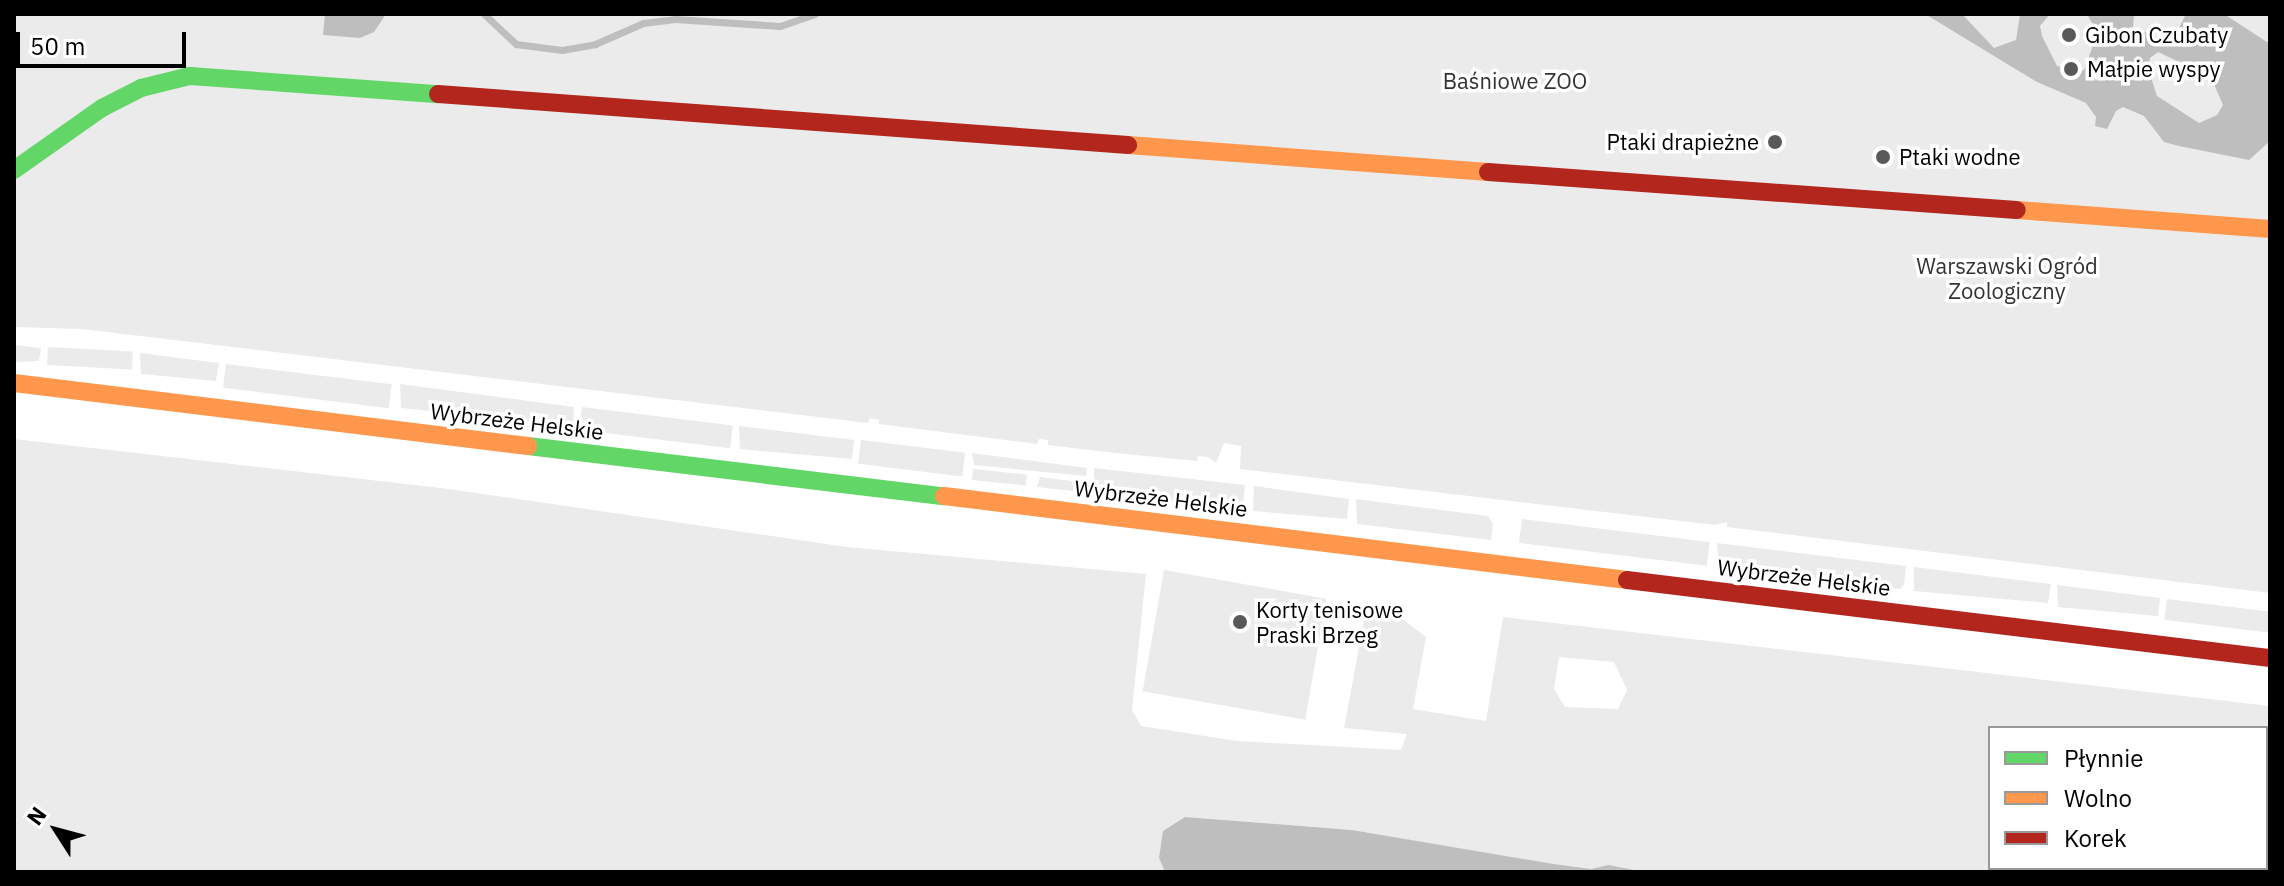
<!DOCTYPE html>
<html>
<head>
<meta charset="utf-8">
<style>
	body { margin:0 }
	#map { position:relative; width:2284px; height:886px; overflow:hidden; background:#fff; font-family:"IBM Plex Sans",sans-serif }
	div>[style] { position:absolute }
	.green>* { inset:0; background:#ebebeb; transform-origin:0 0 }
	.water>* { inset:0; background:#bebebe }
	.stream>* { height:7px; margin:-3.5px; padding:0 3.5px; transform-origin:3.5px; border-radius:3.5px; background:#bebebe }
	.fast>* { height:18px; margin:-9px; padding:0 9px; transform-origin:9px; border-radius:9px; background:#63d668 }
	.slow>* { height:18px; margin:-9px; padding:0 9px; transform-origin:9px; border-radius:9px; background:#ff974d }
	.jam>* { height:18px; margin:-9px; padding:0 9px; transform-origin:9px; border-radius:9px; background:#b3261e }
	.dots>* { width:22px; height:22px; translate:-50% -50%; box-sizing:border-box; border:4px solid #fff; border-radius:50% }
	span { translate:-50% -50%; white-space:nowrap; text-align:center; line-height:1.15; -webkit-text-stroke:7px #fff; paint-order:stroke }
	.poi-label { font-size:22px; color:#000 }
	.left { translate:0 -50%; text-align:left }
	.right { translate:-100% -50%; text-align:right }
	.park-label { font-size:22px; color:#323232 }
	.street-label { font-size:22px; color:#000 }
	.frame { position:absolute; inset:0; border:16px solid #000; pointer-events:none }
	.legend { position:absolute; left:1988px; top:726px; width:280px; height:144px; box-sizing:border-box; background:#fff; border:2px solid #999; margin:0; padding:10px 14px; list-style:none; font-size:24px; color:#000 }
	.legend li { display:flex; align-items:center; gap:16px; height:40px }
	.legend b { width:40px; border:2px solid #999 }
	.north { position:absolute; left:16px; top:790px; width:80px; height:80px; -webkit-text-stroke:6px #fff; paint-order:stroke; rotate:306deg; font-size:22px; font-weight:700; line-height:32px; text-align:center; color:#000 }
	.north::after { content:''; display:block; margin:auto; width:28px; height:36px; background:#000; clip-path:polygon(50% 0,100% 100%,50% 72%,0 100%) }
	.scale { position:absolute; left:16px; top:32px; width:170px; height:36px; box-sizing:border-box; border:4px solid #000; border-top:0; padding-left:10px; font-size:24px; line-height:28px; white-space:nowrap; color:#000; -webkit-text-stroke:6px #fff; paint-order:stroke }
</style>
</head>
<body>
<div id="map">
	<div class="green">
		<div style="clip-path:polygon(14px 14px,2270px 14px,2270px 593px,1727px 527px,1727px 522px,1715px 525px,1240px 469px,1241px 446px,1224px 443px,1216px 463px,1208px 457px,1198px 456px,1197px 461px,1115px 453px,1048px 445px,1048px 440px,1039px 439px,1037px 444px,879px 424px,879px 420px,870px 418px,868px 423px,82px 329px,14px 327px)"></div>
		<div style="clip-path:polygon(14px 345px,41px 348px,39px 361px,14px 362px)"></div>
		<div style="left:48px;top:347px;width:85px;height:18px;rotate:3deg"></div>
		<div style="clip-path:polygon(140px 353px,219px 363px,216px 381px,141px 374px)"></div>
		<div style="left:226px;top:364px;width:167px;height:24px;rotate:7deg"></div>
		<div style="clip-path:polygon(400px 384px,574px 407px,573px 426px,401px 408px)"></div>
		<div style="left:582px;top:407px;width:152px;height:23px;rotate:7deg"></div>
		<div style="clip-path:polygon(739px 426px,854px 440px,852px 459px,740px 449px)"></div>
		<div style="clip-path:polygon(evenodd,14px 439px,449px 489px,847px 547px,1146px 574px,1132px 710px,1141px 726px,1237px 741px,1401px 750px,1407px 734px,1344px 728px,1367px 604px,1391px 610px,1426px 637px,1413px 709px,1486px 721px,1503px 617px,2270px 706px,2270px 872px,1645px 872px,1609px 865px,1590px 872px,1352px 830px,1185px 817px,1159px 858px,1165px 872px,14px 872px,14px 439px,1559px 657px,1614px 662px,1627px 690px,1618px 709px,1565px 707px,1554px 689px,1559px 657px,14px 439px,1990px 728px,2266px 728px,2266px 868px,1990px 868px,1990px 728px)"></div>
		<div style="left:861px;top:440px;width:105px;height:24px;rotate:7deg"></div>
		<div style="clip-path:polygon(972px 453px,1087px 468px,1086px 476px,974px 465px)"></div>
		<div style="clip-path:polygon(1094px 468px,1245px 485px,1243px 507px,1227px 510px,1094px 492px)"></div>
		<div style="left:973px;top:469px;width:54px;height:11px;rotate:6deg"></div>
		<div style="clip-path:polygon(1040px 477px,1080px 482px,1082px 492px,1037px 487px)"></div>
		<div style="clip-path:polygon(1254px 486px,1349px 499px,1347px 519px,1253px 511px)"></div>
		<div style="clip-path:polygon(1356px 499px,1488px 516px,1493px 524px,1491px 540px,1357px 524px)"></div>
		<div style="left:1522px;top:519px;width:189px;height:24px;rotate:7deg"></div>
		<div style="clip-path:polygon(1717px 543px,1906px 566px,1904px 585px,1900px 589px,1719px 567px)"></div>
		<div style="clip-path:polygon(1914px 567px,2051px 584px,2048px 603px,1914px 591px)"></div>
		<div style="left:1164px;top:570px;width:165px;height:123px;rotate:10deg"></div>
		<div style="clip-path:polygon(2057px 585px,2160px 598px,2158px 616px,2058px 607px)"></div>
		<div style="left:2167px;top:599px;width:104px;height:21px;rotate:7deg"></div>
	</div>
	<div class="water">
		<div style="clip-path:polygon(325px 14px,386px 14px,374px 32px,360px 38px,323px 35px)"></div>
		<div style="clip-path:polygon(evenodd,1925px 14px,1962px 14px,1994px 48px,2016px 40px,2020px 14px,2050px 14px,2040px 26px,2042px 36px,2057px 66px,2076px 71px,2084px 70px,2092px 48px,2094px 27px,2087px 14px,2134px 14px,2133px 27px,2161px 39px,2174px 38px,2186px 14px,2224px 14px,2270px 44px,2270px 141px,2249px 160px,2179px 146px,2164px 142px,2144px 116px,2123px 107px,2116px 111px,2107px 129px,2095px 126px,2096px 117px,2086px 103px,2037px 82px,1925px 14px,2158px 52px,2211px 77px,2223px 105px,2217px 115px,2199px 123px,2157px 96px,2148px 68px,2150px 58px,2158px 52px)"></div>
		<div style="clip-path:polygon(1185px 817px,1352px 830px,1553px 864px,1591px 869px,1609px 865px,1645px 872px,1165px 872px,1159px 858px,1163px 831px)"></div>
	</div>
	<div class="stream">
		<div style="left:484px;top:14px;width:44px;rotate:43.2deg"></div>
		<div style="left:516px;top:44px;width:46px;rotate:7.4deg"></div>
		<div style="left:562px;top:50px;width:34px;rotate:-10deg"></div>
		<div style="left:595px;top:44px;width:52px;rotate:-23.6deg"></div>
		<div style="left:643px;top:23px;width:32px;rotate:-7deg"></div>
		<div style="left:675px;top:19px;width:105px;rotate:3.8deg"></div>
		<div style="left:780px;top:26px;width:37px;rotate:-19deg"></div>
	</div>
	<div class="fast">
		<div style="left:14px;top:170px;width:108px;rotate:-35.2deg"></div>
		<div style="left:102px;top:108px;width:44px;rotate:-27.1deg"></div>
		<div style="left:141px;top:88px;width:50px;rotate:-13.8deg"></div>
		<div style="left:190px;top:76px;width:249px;rotate:4.2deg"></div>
		<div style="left:528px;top:446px;width:419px;rotate:6.9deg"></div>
	</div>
	<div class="slow">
		<div style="left:1128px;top:145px;width:361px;rotate:4.3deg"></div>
		<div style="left:2017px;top:210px;width:254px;rotate:4.3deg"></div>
		<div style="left:14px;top:383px;width:518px;rotate:6.99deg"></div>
		<div style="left:944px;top:496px;width:688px;rotate:7.01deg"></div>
	</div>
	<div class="jam">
		<div style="left:438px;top:94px;width:692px;rotate:4.23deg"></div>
		<div style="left:1488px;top:172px;width:530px;rotate:4.11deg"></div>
		<div style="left:1627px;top:580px;width:648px;rotate:6.92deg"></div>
	</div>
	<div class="dots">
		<div style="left:2069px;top:35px;background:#595959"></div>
		<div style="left:2071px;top:69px;background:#595959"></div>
		<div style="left:1775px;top:142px;background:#595959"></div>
		<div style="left:1883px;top:157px;background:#595959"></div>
		<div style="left:1240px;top:622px;background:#595959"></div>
	</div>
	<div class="poi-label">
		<span class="left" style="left:2085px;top:35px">Gibon Czubaty</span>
		<span class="left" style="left:2087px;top:69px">Małpie wyspy</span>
		<span class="right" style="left:1759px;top:142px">Ptaki drapieżne</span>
		<span class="left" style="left:1899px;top:157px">Ptaki wodne</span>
		<span class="left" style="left:1256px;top:622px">Korty tenisowe<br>Praski Brzeg</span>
	</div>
	<div class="park-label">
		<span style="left:1515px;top:81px">Baśniowe ZOO</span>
		<span style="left:2007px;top:278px">Warszawski Ogród<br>Zoologiczny</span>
	</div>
	<div class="street-label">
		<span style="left:517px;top:421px;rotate:7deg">Wybrzeże Helskie</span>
		<span style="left:1161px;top:498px;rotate:7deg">Wybrzeże Helskie</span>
		<span style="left:1804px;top:577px;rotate:7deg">Wybrzeże Helskie</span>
	</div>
	<div class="frame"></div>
	<ul class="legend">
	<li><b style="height:10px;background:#63d668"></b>Płynnie</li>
	<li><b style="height:10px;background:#ff974d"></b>Wolno</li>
	<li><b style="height:10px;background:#b3261e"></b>Korek</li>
	</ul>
	<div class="north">N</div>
	<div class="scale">50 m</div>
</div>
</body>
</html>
